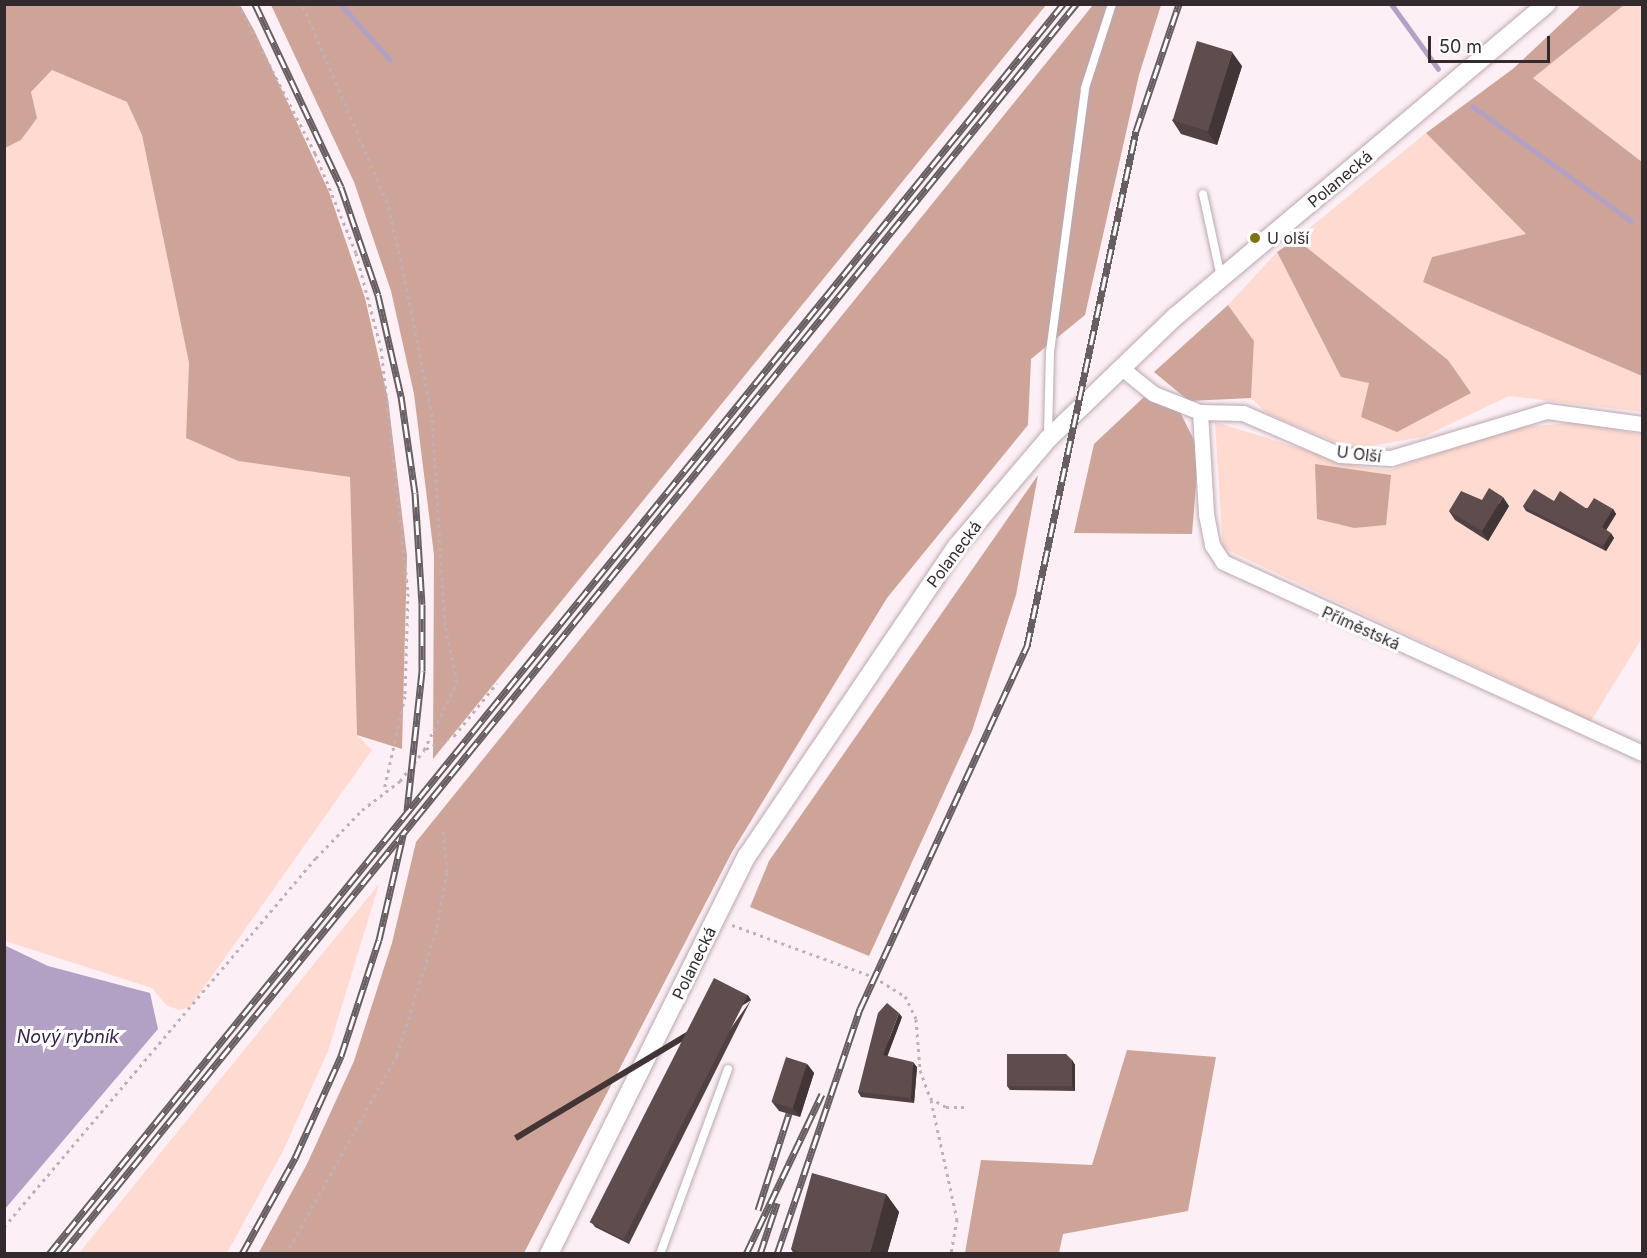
<!DOCTYPE html>
<html>
<head>
<meta charset="utf-8">
<style>
	body { margin:0 }
	#map { position:relative; width:1647px; height:1258px; overflow:hidden; background:#fceff5; font-family:Inter,sans-serif }
	div>[style] { position:absolute }
	.green>* { inset:0; background:#fedad0 }
	.forest>* { inset:0; background:#cea498 }
	.water>* { inset:0; background:#b2a1c5 }
	.stream>* { height:5px; margin:-2.5px; padding:0 2.5px; transform-origin:2.5px; border-radius:2.5px; background:#b2a1c5 }
	.path>* { height:3px; margin-top:-1.5px; transform-origin:0; background:repeating-linear-gradient(90deg,#beb2b8 0 3px,transparent 0 7.5px) }
	.roads { filter:drop-shadow(0 0 2px #bca8b0) drop-shadow(0 0 2px #bca8b0) }
	.service>* { height:8px; margin:-4px; padding:0 4px; transform-origin:4px; border-radius:4px; background:#fff }
	.minor>* { height:15px; margin:-7.5px; padding:0 7.5px; transform-origin:7.5px; border-radius:7.5px; background:#fff }
	.tertiary>* { height:18px; margin:-9px; padding:0 9px; transform-origin:9px; border-radius:9px; background:#fff }
	.rail>* { height:7px; margin-top:-3.5px; transform-origin:0; background:repeating-linear-gradient(90deg,#fff 0 14px,#675e62 0 28px); box-sizing:border-box; border-block:2px solid #675e62 }
	.wall>* { inset:0; background:#524142 }
	.shaded-wall>* { inset:0; background:#423536; transform-origin:0 0 }
	.building>* { inset:0; background:#5f4c4d; transform-origin:0 0 }
	.dots>* { width:16px; height:16px; translate:-50% -50%; box-sizing:border-box; border:3px solid #fff; border-radius:50% }
	span { translate:-50% -50%; white-space:nowrap; text-align:center; line-height:1.15; -webkit-text-stroke:6px #fff; paint-order:stroke }
	.street-label { font-size:16px; color:#322a2d }
	.poi-label { font-size:16px; color:#322a2d }
	.left { translate:0 -50%; text-align:left }
	.water-label { font-size:18px; color:#39214e; font-style:italic }
	.frame { position:absolute; inset:0; border:6px solid #322a2d; pointer-events:none }
	.scale { position:absolute; left:1428px; top:36px; width:122px; height:27px; box-sizing:border-box; border:3px solid #322a2d; border-top:0; padding-left:8px; font-size:18px; line-height:21px; white-space:nowrap; color:#322a2d; -webkit-text-stroke:4px #fff; paint-order:stroke }
</style>
</head>
<body>
<div id="map">
	<div class="green">
		<div style="clip-path:polygon(1624px 5px,1642px 5px,1642px 162px,1533px 78px)"></div>
		<div style="clip-path:polygon(52px 70px,127px 102px,142px 135px,189px 363px,186px 438px,238px 461px,350px 476px,357px 735px,372px 750px,190px 1007px,179px 1010px,166px 1005px,152px 988px,5px 941px,5px 148px,21px 140px,31px 92px)"></div>
		<div style="clip-path:polygon(1426px 133px,1527px 235px,1432px 257px,1424px 282px,1642px 376px,1642px 412px,1509px 396px,1423px 437px,1352px 449px,1268px 414px,1251px 398px,1254px 341px,1228px 305px,1277px 252px,1341px 377px,1470px 393px,1448px 360px,1296px 239px)"></div>
		<div style="clip-path:polygon(1215px 422px,1361px 467px,1390px 470px,1510px 428px,1583px 422px,1642px 435px,1642px 638px,1591px 721px,1223px 548px)"></div>
		<div style="clip-path:polygon(379px 884px,328px 1051px,283px 1151px,227px 1253px,79px 1253px)"></div>
	</div>
	<div class="forest">
		<div style="clip-path:polygon(5px 4px,240px 5px,255px 32px,329px 192px,365px 298px,388px 399px,407px 556px,402px 749px,357px 735px,350px 477px,238px 461px,186px 438px,189px 363px,142px 135px,127px 102px,52px 70px,31px 92px,37px 118px,21px 140px,5px 148px)"></div>
		<div style="clip-path:polygon(271px 5px,1046px 5px,433px 759px,434px 555px,414px 394px,391px 291px,354px 182px)"></div>
		<div style="clip-path:polygon(1093px 5px,1161px 5px,1139px 75px,1085px 315px,1031px 359px,1028px 425px,887px 598px,732px 852px,524px 1253px,258px 1254px,307px 1164px,354px 1061px,392px 943px,416px 842px)"></div>
		<div style="clip-path:polygon(1581px 5px,1624px 5px,1533px 78px,1642px 162px,1642px 376px,1423px 282px,1432px 257px,1526px 234px,1426px 133px,1514px 68px)"></div>
		<div style="clip-path:polygon(1296px 239px,1448px 360px,1471px 393px,1397px 432px,1361px 417px,1369px 383px,1341px 377px,1277px 252px)"></div>
		<div style="clip-path:polygon(1228px 305px,1254px 341px,1251px 398px,1189px 401px,1154px 372px)"></div>
		<div style="clip-path:polygon(1144px 397px,1180px 412px,1199px 450px,1192px 534px,1074px 533px,1094px 444px)"></div>
		<div style="clip-path:polygon(1315px 464px,1391px 475px,1386px 525px,1354px 528px,1317px 519px)"></div>
		<div style="clip-path:polygon(1038px 475px,1016px 595px,972px 731px,869px 956px,750px 907px,769px 861px)"></div>
		<div style="clip-path:polygon(1127px 1050px,1216px 1057px,1188px 1211px,1063px 1234px,1059px 1253px,965px 1253px,981px 1160px,1092px 1165px)"></div>
	</div>
	<div class="water">
		<div style="clip-path:polygon(4px 945px,48px 966px,150px 993px,158px 1029px,5px 1209px)"></div>
	</div>
	<div class="stream">
		<div style="left:340px;top:4px;width:75px;rotate:48.2deg"></div>
		<div style="left:1391px;top:4px;width:80px;rotate:54.1deg"></div>
		<div style="left:1472px;top:106px;width:196px;rotate:35.9deg"></div>
	</div>
	<div class="path">
		<div style="left:238px;top:4px;width:168px;rotate:62.7deg"></div>
		<div style="left:315px;top:153px;width:108px;rotate:67.7deg"></div>
		<div style="left:356px;top:253px;width:98px;rotate:75.3deg"></div>
		<div style="left:381px;top:348px;width:246px;rotate:83.7deg"></div>
		<div style="left:408px;top:593px;width:103px;rotate:91.7deg"></div>
		<div style="left:405px;top:696px;width:96px;rotate:102.6deg"></div>
		<div style="left:426px;top:749px;width:31px;rotate:-25deg"></div>
		<div style="left:454px;top:736px;width:68px;rotate:-50.9deg"></div>
		<div style="left:732px;top:925px;width:151px;rotate:20.1deg"></div>
		<div style="left:874px;top:977px;width:36px;rotate:32deg"></div>
		<div style="left:905px;top:996px;width:25px;rotate:64deg"></div>
		<div style="left:916px;top:1019px;width:51px;rotate:85.5deg"></div>
		<div style="left:920px;top:1070px;width:30px;rotate:70deg"></div>
		<div style="left:930px;top:1098px;width:18px;rotate:29deg"></div>
		<div style="left:946px;top:1107px;width:22px"></div>
		<div style="left:931px;top:1100px;width:122px;rotate:77.7deg"></div>
		<div style="left:957px;top:1219px;width:36px;rotate:100deg"></div>
		<div style="left:4px;top:1227px;width:483px;rotate:-49.8deg"></div>
		<div style="left:316px;top:858px;width:66px;rotate:-46.2deg"></div>
		<div style="left:362px;top:810px;width:48px;rotate:-37.3deg"></div>
		<div style="left:400px;top:781px;width:39px;rotate:-52deg"></div>
		<div style="left:424px;top:750px;width:76px;rotate:-64.1deg"></div>
		<div style="left:457px;top:682px;width:58px;rotate:-101.9deg"></div>
		<div style="left:445px;top:625px;width:209px;rotate:-93.6deg"></div>
		<div style="left:432px;top:416px;width:158px;rotate:-101.3deg"></div>
		<div style="left:401px;top:261px;width:61px;rotate:-103.3deg"></div>
		<div style="left:387px;top:202px;width:215px;rotate:-113.2deg"></div>
		<div style="left:286px;top:1254px;width:228px;rotate:-60.8deg"></div>
		<div style="left:397px;top:1055px;width:134px;rotate:-72.6deg"></div>
		<div style="left:437px;top:927px;width:56px;rotate:-79.7deg"></div>
		<div style="left:447px;top:872px;width:42px;rotate:-95.4deg"></div>
	</div>
	<div class="roads">
		<div class="service">
			<div style="left:1203px;top:194px;width:85px;rotate:77.8deg"></div>
			<div style="left:1048px;top:434px;width:82px;rotate:-88.6deg"></div>
			<div style="left:1050px;top:352px;width:266px;rotate:-82.4deg"></div>
			<div style="left:1085px;top:88px;width:88px;rotate:-72.2deg"></div>
			<div style="left:660px;top:1254px;width:197px;rotate:-69.8deg"></div>
		</div>
		<div class="minor">
			<div style="left:1124px;top:370px;width:38px;rotate:39deg"></div>
			<div style="left:1154px;top:394px;width:49px;rotate:21.4deg"></div>
			<div style="left:1200px;top:412px;width:43px;rotate:1.3deg"></div>
			<div style="left:1243px;top:413px;width:106px;rotate:23.4deg"></div>
			<div style="left:1340px;top:455px;width:51px;rotate:3.4deg"></div>
			<div style="left:1391px;top:458px;width:163px;rotate:-16.8deg"></div>
			<div style="left:1547px;top:411px;width:96px;rotate:7.8deg"></div>
			<div style="left:1200px;top:412px;width:102px;rotate:86.6deg"></div>
			<div style="left:1206px;top:514px;width:32px;rotate:79deg"></div>
			<div style="left:1212px;top:545px;width:20px;rotate:57deg"></div>
			<div style="left:1223px;top:562px;width:460px;rotate:24.5deg"></div>
		</div>
		<div class="tertiary">
			<div style="left:549px;top:1254px;width:445px;rotate:-63.6deg"></div>
			<div style="left:747px;top:856px;width:374px;rotate:-55.9deg"></div>
			<div style="left:957px;top:546px;width:140px;rotate:-49.6deg"></div>
			<div style="left:1048px;top:439px;width:178px;rotate:-43.9deg"></div>
			<div style="left:1176px;top:316px;width:485px;rotate:-40.1deg"></div>
		</div>
	</div>
	<div class="rail">
		<div style="left:255px;top:4px;width:202px;rotate:64.8deg"></div>
		<div style="left:341px;top:187px;width:114px;rotate:71.1deg"></div>
		<div style="left:378px;top:295px;width:104px;rotate:77.2deg"></div>
		<div style="left:401px;top:396px;width:98px;rotate:81.8deg"></div>
		<div style="left:415px;top:493px;width:111px;rotate:86.4deg"></div>
		<div style="left:422px;top:604px;width:67px;rotate:90deg"></div>
		<div style="left:422px;top:671px;width:141px;rotate:96.1deg"></div>
		<div style="left:758px;top:1210px;width:118px;rotate:-72.2deg"></div>
		<div style="left:49px;top:1254px;width:1610px;rotate:-50.95deg"></div>
		<div style="left:62px;top:1254px;width:1610px;rotate:-50.95deg"></div>
		<div style="left:242px;top:1254px;width:110px;rotate:-61.1deg"></div>
		<div style="left:295px;top:1158px;width:112px;rotate:-65.7deg"></div>
		<div style="left:341px;top:1056px;width:122px;rotate:-71.9deg"></div>
		<div style="left:379px;top:940px;width:108px;rotate:-77.1deg"></div>
		<div style="left:746px;top:1254px;width:177px;rotate:-64.6deg"></div>
		<div style="left:760px;top:1254px;width:54px;rotate:-71.6deg"></div>
		<div style="left:777px;top:1254px;width:259px;rotate:-71.3deg"></div>
		<div style="left:860px;top:1009px;width:400px;rotate:-65.3deg"></div>
		<div style="left:1027px;top:646px;width:526px;rotate:-78.05deg"></div>
		<div style="left:1136px;top:131px;width:134px;rotate:-71.3deg"></div>
	</div>
	<div class="wall">
		<div style="clip-path:polygon(1242px 66px,1217px 145px,1181px 134px,1172px 120px)"></div>
		<div style="clip-path:polygon(1482px 500px,1509px 506px,1488px 541px,1455px 520px,1449px 511px)"></div>
		<div style="clip-path:polygon(1523px 506px,1613px 509px,1616px 514px,1606px 530px,1614px 538px,1606px 551px,1526px 511px)"></div>
		<div style="clip-path:polygon(751px 1000px,629px 1244px,595px 1227px,592px 1223px)"></div>
		<div style="clip-path:polygon(902px 1017px,887px 1056px,917px 1067px,914px 1103px,861px 1097px,858px 1092px)"></div>
		<div style="clip-path:polygon(1072px 1060px,1075px 1065px,1075px 1091px,1010px 1090px,1007px 1086px)"></div>
		<div style="clip-path:polygon(807px 1064px,814px 1073px,800px 1117px,779px 1111px,772px 1102px)"></div>
		<div style="clip-path:polygon(886px 1194px,899px 1212px,887px 1254px,794px 1254px,791px 1249px)"></div>
	</div>
	<div class="shaded-wall">
		<div style="clip-path:polygon(1232px 52px,1242px 66px,1217px 145px,1207px 131px)"></div>
		<div style="clip-path:polygon(1503px 497px,1509px 506px,1488px 541px,1482px 531px)"></div>
		<div style="clip-path:polygon(1613px 509px,1616px 514px,1605px 532px,1602px 527px)"></div>
		<div style="clip-path:polygon(1611px 533px,1614px 538px,1606px 551px,1603px 546px)"></div>
		<div style="left:748px;top:995px;width:6px;height:273px;rotate:59deg"></div>
		<div style="clip-path:polygon(899px 1013px,902px 1017px,886px 1060px,883px 1055px)"></div>
		<div style="clip-path:polygon(1072px 1060px,1075px 1065px,1075px 1091px,1072px 1086px)"></div>
		<div style="clip-path:polygon(913px 1062px,917px 1067px,914px 1103px,911px 1098px)"></div>
		<div style="clip-path:polygon(807px 1064px,814px 1073px,800px 1117px,793px 1108px)"></div>
		<div style="clip-path:polygon(886px 1194px,899px 1212px,887px 1254px,870px 1254px)"></div>
	</div>
	<div class="building">
		<div style="left:1197px;top:41px;width:37px;height:83px;rotate:17deg"></div>
		<div style="clip-path:polygon(1489px 488px,1503px 497px,1482px 531px,1449px 511px,1461px 491px,1482px 500px)"></div>
		<div style="clip-path:polygon(1534px 489px,1554px 501px,1560px 491px,1587px 509px,1594px 498px,1613px 509px,1602px 527px,1611px 533px,1603px 546px,1523px 506px)"></div>
		<div style="left:714px;top:978px;width:38px;height:274px;rotate:27deg"></div>
		<div style="clip-path:polygon(887px 1003px,899px 1013px,883px 1055px,913px 1062px,911px 1098px,858px 1092px,878px 1013px)"></div>
		<div style="clip-path:polygon(1007px 1054px,1066px 1054px,1072px 1060px,1072px 1086px,1007px 1086px)"></div>
		<div style="left:786px;top:1057px;width:22px;height:47px;rotate:18deg"></div>
		<div style="clip-path:polygon(812px 1173px,886px 1194px,870px 1254px,807px 1254px,791px 1249px)"></div>
	</div>
	<div class="dots">
		<div style="left:1255px;top:238px;background:#7c7213"></div>
	</div>
	<div class="street-label">
		<span style="left:1340px;top:179px;rotate:-40deg">Polanecká</span>
		<span style="left:1359px;top:454px;rotate:7deg">U Olší</span>
		<span style="left:954px;top:554px;rotate:-53deg">Polanecká</span>
		<span style="left:1361px;top:628px;rotate:24deg">Příměstská</span>
		<span style="left:694px;top:963px;rotate:-64deg">Polanecká</span>
	</div>
	<div class="poi-label">
		<span class="left" style="left:1267px;top:238px">U olší</span>
	</div>
	<div class="water-label">
		<span style="left:68px;top:1037px">Nový rybník</span>
	</div>
	<div class="frame"></div>
	<div class="scale">50 m</div>
</div>
</body>
</html>
